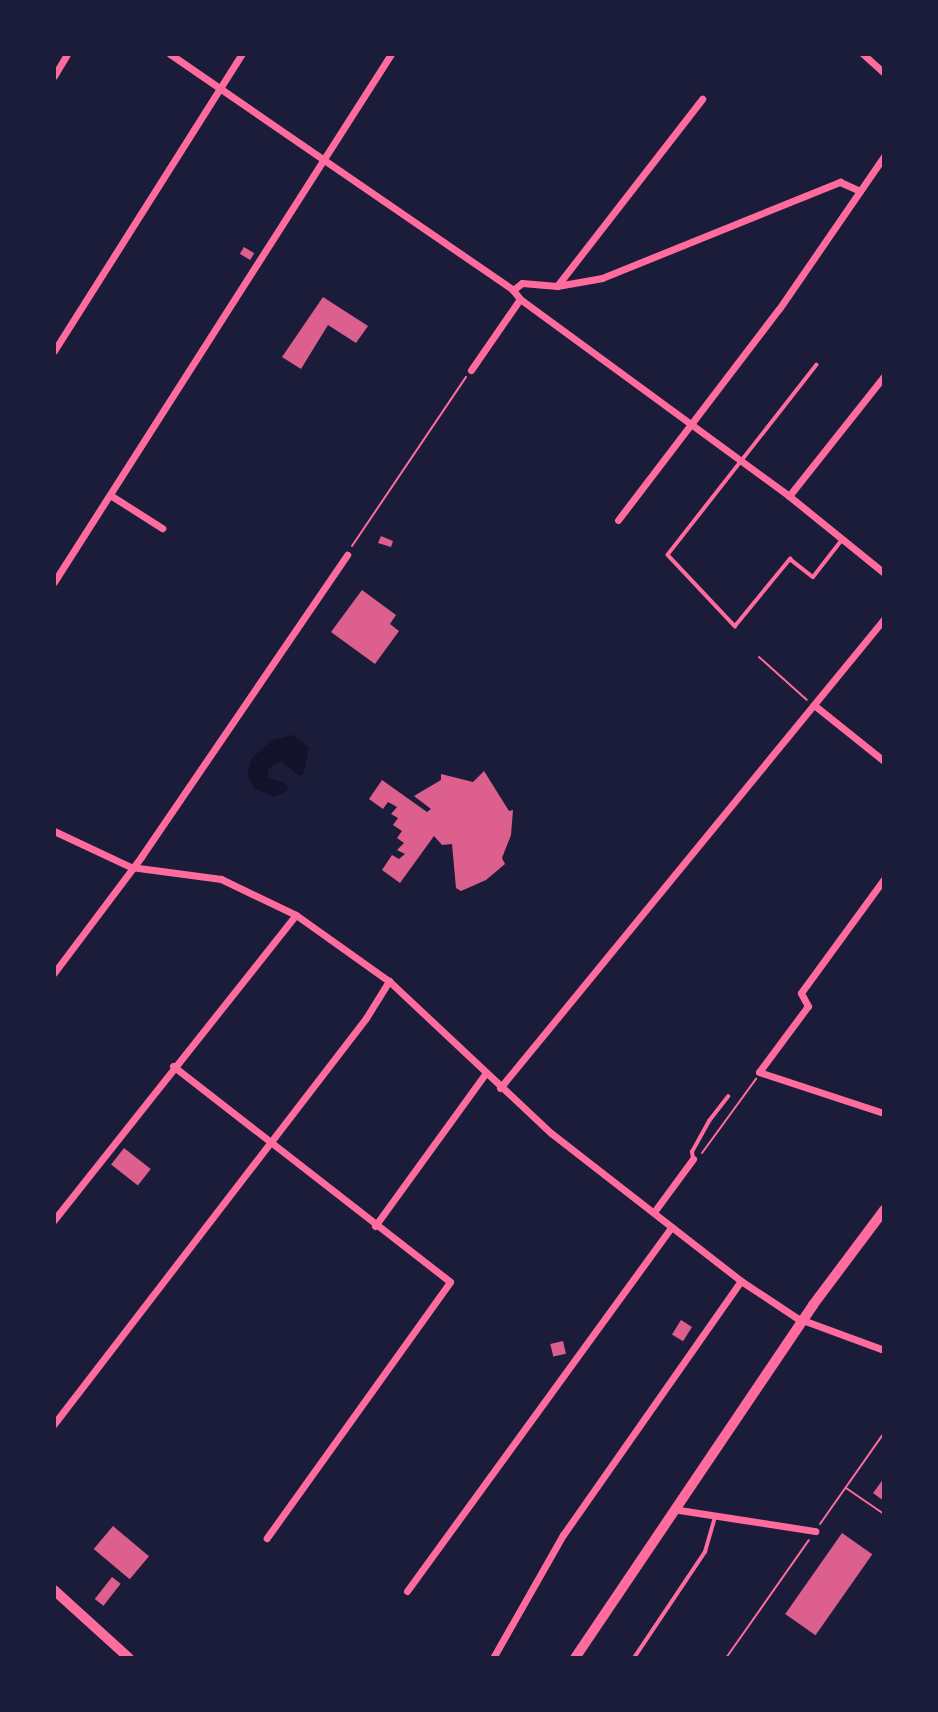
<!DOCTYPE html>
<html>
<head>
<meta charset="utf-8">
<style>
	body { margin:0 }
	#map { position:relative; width:938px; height:1712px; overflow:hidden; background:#1b1b3a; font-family:"Space Grotesk",sans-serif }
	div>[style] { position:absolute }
	.water>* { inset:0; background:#12122b }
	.building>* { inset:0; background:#dd5f8e; transform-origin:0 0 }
	.path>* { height:2px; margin:-1px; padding:0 1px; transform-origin:1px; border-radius:1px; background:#ff6b9d }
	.service>* { height:3.5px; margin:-1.75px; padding:0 1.75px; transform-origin:1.75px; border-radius:1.75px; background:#ff6b9d }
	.minor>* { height:7px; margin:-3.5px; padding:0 3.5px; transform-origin:3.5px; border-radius:3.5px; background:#ff6b9d }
	.secondary>* { height:10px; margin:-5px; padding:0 5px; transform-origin:5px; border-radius:5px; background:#ff6b9d }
	.primary>* { height:10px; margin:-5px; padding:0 5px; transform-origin:5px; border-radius:5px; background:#ff6b9d }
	span { translate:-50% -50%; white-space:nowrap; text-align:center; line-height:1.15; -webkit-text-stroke:7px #1b1b3a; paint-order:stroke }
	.frame { position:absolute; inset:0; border:56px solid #1b1b3a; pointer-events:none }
</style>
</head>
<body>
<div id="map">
	<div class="water">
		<div style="clip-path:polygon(292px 735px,309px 747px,304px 773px,299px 776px,281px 761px,269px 768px,267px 778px,285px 783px,288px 790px,275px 797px,255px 789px,247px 776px,252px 758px,272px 740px)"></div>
	</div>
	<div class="building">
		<div style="left:244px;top:247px;width:12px;height:8px;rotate:31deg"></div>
		<div style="clip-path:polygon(323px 297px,368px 326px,356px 343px,328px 325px,301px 369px,282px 357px)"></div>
		<div style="clip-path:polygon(381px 536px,393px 541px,391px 547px,378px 543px)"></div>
		<div style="clip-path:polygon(362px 590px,396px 615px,390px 624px,399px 631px,375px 664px,331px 632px)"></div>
		<div style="clip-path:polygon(484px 771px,509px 811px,513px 810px,511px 835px,502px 858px,505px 864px,486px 880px,461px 891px,456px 888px,452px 844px,442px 845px,434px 836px,400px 883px,382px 870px,392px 855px,399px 859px,405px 854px,397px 850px,404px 843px,397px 838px,402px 831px,393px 825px,398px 818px,391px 814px,397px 807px,388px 802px,383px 809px,369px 799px,382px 780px,427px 812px,431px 809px,414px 796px,441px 780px,441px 774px,473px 782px)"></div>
		<div style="left:124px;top:1148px;width:34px;height:21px;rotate:38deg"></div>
		<div style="left:681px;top:1320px;width:13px;height:17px;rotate:32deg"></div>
		<div style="left:563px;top:1341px;width:13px;height:13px;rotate:77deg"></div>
		<div style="clip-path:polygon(884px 1478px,884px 1501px,873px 1493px)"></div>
		<div style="left:113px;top:1526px;width:47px;height:30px;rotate:40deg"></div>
		<div style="left:842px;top:1533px;width:37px;height:99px;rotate:35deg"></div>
		<div style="left:112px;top:1577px;width:11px;height:28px;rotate:38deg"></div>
	</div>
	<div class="path">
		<div style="left:352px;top:546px;width:204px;rotate:-56deg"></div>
		<div style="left:759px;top:657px;width:64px;rotate:41.9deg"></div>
		<div style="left:702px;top:1153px;width:92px;rotate:-53.9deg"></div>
		<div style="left:846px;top:1488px;width:46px;rotate:34.4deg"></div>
		<div style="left:820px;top:1524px;width:111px;rotate:-54.9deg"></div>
		<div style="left:726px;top:1658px;width:144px;rotate:-54.9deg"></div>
	</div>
	<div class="service">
		<div style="left:817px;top:365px;width:241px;rotate:128.1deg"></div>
		<div style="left:668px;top:555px;width:98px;rotate:46.7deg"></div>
		<div style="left:735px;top:626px;width:87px;rotate:-50.6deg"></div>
		<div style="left:790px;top:559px;width:29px;rotate:38deg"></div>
		<div style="left:813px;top:577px;width:46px;rotate:-52.1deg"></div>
		<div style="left:693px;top:1159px;width:7px;rotate:-98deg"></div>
		<div style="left:692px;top:1152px;width:35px;rotate:-61deg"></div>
		<div style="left:709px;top:1121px;width:31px;rotate:-52deg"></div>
		<div style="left:634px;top:1658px;width:128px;rotate:-56.2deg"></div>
		<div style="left:705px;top:1552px;width:36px;rotate:-74deg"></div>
	</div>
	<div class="minor">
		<div style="left:170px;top:54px;width:416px;rotate:34.5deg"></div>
		<div style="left:513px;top:290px;width:11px;rotate:52deg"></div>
		<div style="left:520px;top:299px;width:333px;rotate:36.2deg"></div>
		<div style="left:789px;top:496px;width:122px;rotate:39deg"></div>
		<div style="left:863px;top:54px;width:28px;rotate:42deg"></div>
		<div style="left:54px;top:76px;width:26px;rotate:-59deg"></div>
		<div style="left:557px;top:286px;width:237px;rotate:-52.2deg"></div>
		<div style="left:513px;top:290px;width:11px;rotate:-38deg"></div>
		<div style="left:522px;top:283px;width:35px;rotate:5deg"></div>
		<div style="left:557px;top:286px;width:46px;rotate:-10.1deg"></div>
		<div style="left:602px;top:278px;width:257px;rotate:-22deg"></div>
		<div style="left:840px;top:182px;width:22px;rotate:24deg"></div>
		<div style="left:54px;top:351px;width:352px;rotate:-57.7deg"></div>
		<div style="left:471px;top:370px;width:86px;rotate:-55.4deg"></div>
		<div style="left:110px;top:495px;width:62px;rotate:32.4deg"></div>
		<div style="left:789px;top:496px;width:153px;rotate:-51.6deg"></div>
		<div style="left:618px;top:520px;width:265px;rotate:-52.7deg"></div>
		<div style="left:779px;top:309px;width:186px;rotate:-55.5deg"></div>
		<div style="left:54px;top:582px;width:626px;rotate:-57.45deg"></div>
		<div style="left:814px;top:705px;width:90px;rotate:38.7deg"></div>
		<div style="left:54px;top:831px;width:85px;rotate:25.1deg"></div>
		<div style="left:131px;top:867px;width:91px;rotate:7.6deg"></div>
		<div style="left:221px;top:879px;width:83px;rotate:25.6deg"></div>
		<div style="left:296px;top:915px;width:114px;rotate:35.4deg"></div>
		<div style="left:389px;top:981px;width:222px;rotate:43.2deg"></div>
		<div style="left:551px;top:1133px;width:241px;rotate:37.9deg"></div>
		<div style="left:741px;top:1281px;width:67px;rotate:33.5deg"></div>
		<div style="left:797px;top:1318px;width:93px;rotate:20.2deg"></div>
		<div style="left:884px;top:879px;width:141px;rotate:126.1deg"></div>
		<div style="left:801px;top:993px;width:15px;rotate:62deg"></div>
		<div style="left:808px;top:1006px;width:82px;rotate:126.6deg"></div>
		<div style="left:759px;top:1072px;width:132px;rotate:18.2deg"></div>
		<div style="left:54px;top:973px;width:145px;rotate:-53.1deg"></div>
		<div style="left:141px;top:857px;width:366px;rotate:-55.7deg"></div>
		<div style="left:173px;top:1066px;width:351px;rotate:37.9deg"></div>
		<div style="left:450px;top:1282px;width:315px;rotate:125.6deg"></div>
		<div style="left:500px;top:1088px;width:606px;rotate:-50.69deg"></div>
		<div style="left:654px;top:1212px;width:66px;rotate:-53.7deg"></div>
		<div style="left:54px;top:1220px;width:389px;rotate:-51.6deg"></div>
		<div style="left:375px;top:1226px;width:188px;rotate:-54.1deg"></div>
		<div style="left:54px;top:1424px;width:512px;rotate:-52.46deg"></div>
		<div style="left:366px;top:1018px;width:44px;rotate:-58.1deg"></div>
		<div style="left:679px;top:1510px;width:138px;rotate:8.8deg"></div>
		<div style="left:407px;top:1591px;width:450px;rotate:-54deg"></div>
		<div style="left:493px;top:1658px;width:142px;rotate:-60.4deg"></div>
		<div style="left:563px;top:1535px;width:310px;rotate:-55deg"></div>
	</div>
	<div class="secondary">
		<div style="left:575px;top:1658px;width:426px;rotate:-56deg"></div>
		<div style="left:813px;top:1305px;width:119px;rotate:-53.2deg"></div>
	</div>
	<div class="primary">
		<div style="left:54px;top:1590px;width:101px;rotate:42.2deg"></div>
	</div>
	<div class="frame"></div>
</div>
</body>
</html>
